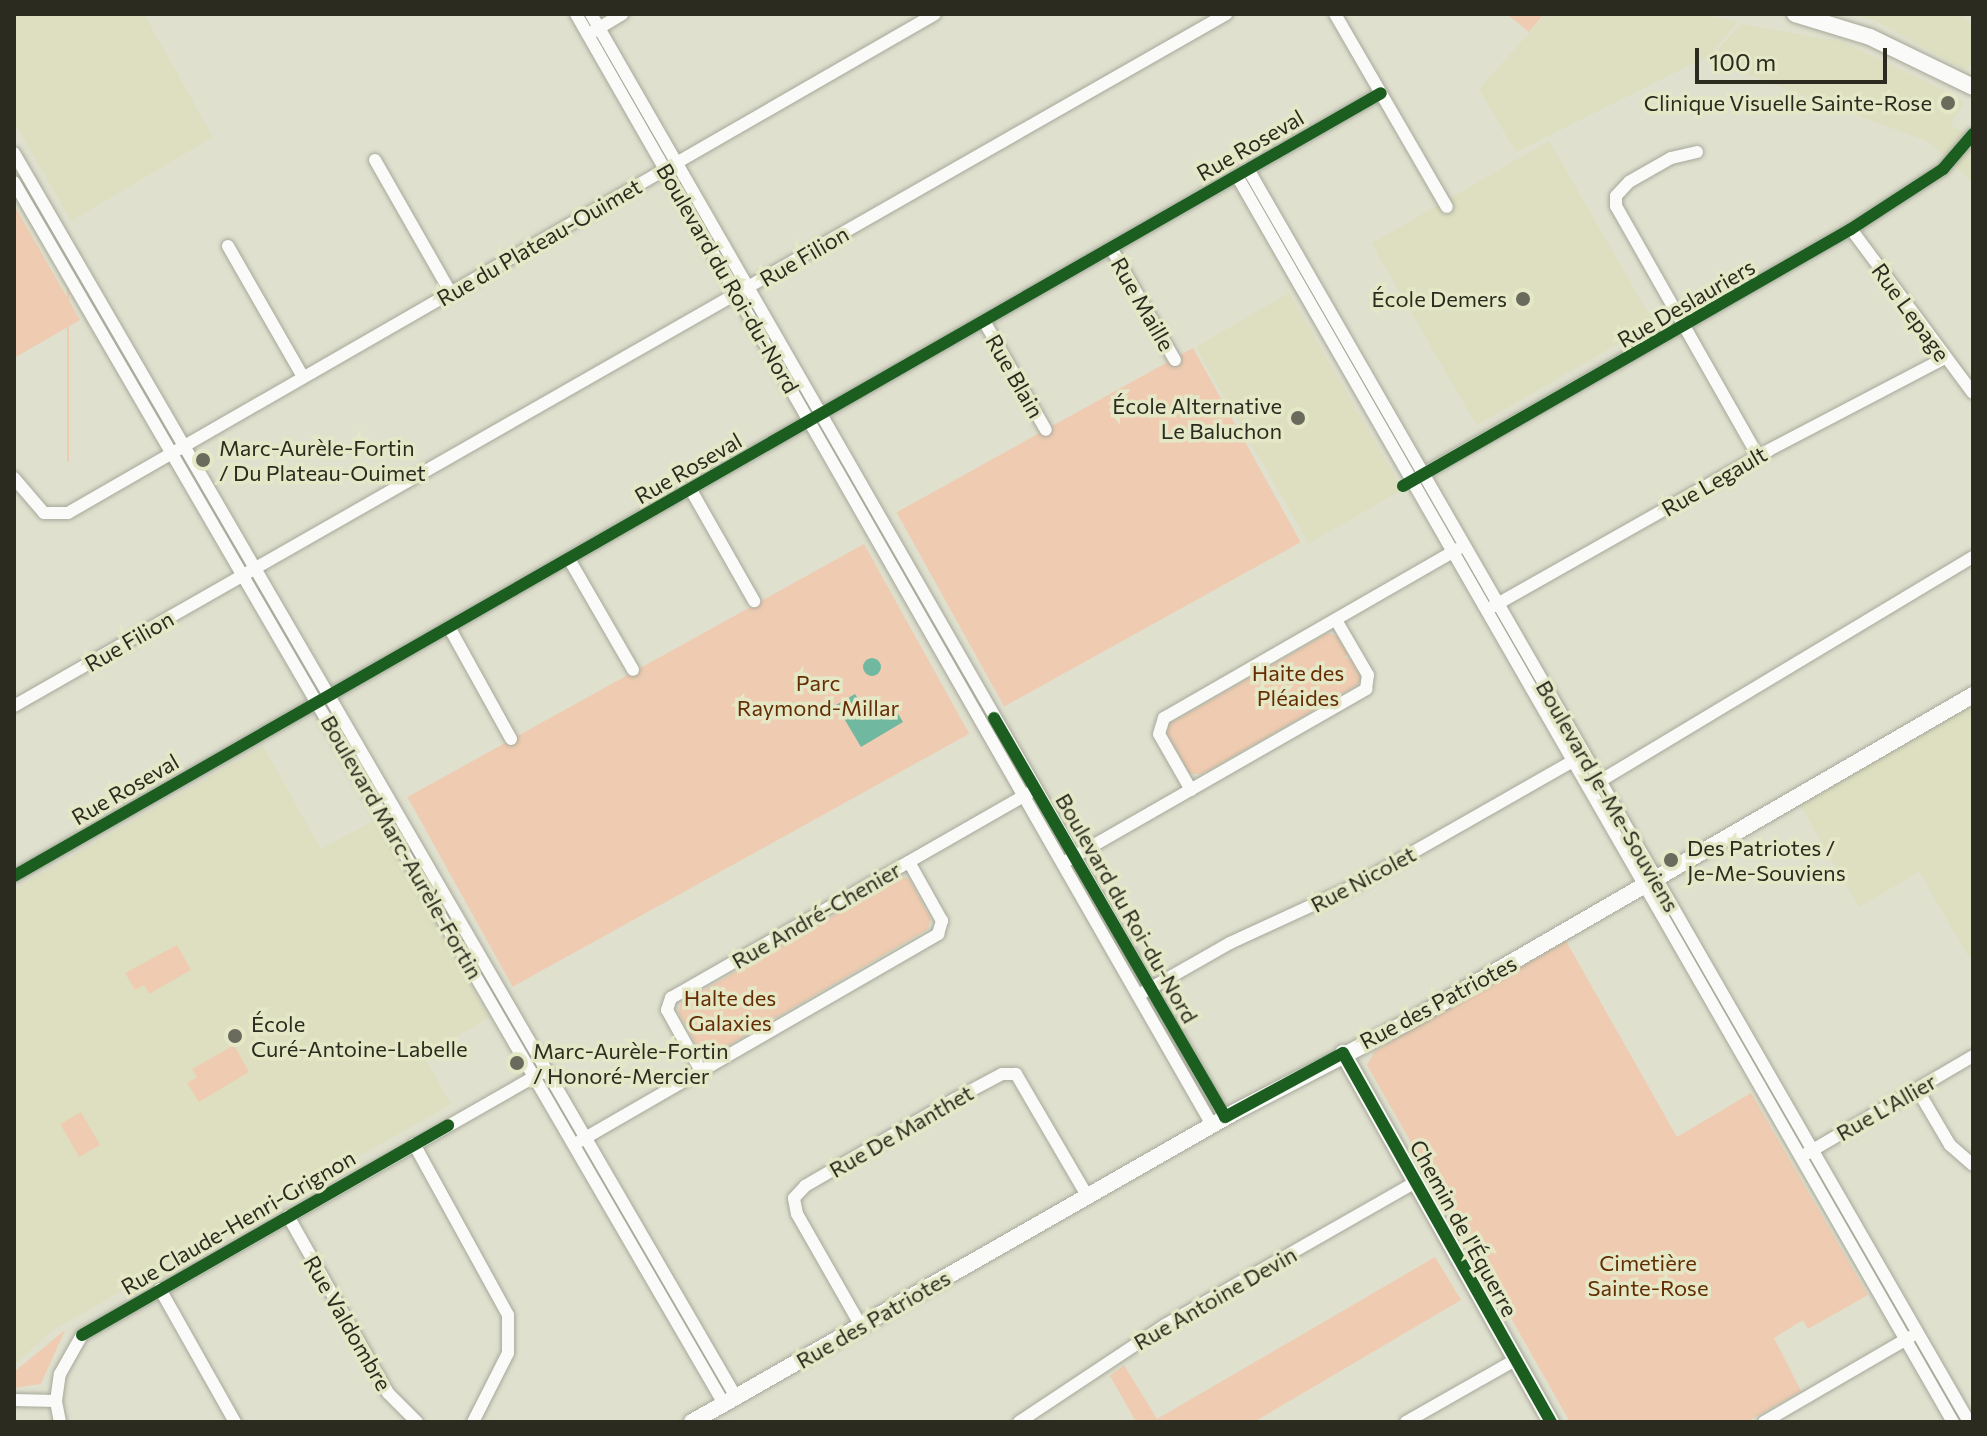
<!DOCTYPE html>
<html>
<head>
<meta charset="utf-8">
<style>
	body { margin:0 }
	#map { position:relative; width:1987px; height:1436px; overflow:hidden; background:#dfe0ce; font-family:Commissioner,sans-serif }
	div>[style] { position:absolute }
	.built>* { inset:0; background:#dddfc0; transform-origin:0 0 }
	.green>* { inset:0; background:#efccb1; transform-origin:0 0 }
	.water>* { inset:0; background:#70b8a0 }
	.round { border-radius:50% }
	.roads { filter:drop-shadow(0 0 2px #a7a89a) drop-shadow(0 0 2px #a7a89a) }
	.minor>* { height:12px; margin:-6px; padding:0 6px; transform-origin:6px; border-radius:6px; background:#fafaf8 }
	.tertiary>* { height:16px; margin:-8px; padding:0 8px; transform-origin:8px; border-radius:8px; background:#fafaf8 }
	.cycleway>* { height:12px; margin:-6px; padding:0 6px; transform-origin:6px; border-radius:6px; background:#1b5e20 }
	.dots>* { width:22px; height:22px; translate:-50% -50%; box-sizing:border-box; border:4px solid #e5e8c6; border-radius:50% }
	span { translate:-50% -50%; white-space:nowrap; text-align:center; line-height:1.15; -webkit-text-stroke:7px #e5e8c6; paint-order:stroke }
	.poi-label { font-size:22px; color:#2b2c1f }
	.right { translate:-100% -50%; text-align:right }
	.left { translate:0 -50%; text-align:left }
	.street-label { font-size:22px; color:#2b2c1f }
	.park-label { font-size:22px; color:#652d03 }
	.frame { position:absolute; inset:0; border:16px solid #2b2c1f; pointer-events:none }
	.scale { position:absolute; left:1695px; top:48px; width:192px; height:36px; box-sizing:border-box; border:4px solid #2b2c1f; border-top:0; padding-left:10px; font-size:24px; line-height:28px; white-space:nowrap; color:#2b2c1f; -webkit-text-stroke:6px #e5e8c6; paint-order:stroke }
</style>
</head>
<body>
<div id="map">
	<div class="built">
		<div style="clip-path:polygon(14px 14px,144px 14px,213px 137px,71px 221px,14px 122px)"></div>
		<div style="clip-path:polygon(1546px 14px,1699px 14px,1738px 22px,1710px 55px,1516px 152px,1479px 89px)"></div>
		<div style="clip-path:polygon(1850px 14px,1961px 14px,1973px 26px,1973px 63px,1965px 70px,1874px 20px)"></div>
		<div style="clip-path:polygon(1741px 24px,1843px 42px,1954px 95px,1964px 102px,1950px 125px,1973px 137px,1973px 183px,1929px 142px,1708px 60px)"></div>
		<div style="left:1549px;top:141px;width:210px;height:205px;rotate:60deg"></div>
		<div style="left:1289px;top:293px;width:227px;height:108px;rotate:60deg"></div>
		<div style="clip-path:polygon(1973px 705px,1973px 957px,1970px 959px,1919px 872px,1859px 907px,1800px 805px)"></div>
		<div style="clip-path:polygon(263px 746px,321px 849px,375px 820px,489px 1018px,423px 1055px,451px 1104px,53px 1330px,14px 1365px,14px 889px)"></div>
	</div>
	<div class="green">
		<div style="clip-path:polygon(1507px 14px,1544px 14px,1529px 32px)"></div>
		<div style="clip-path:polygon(14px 205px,80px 320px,14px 358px)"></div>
		<div style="left:67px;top:259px;width:2px;height:203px"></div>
		<div style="left:1193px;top:348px;width:222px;height:339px;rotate:61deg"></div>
		<div style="left:864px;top:544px;width:217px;height:522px;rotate:61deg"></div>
		<div style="clip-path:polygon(1328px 633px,1337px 636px,1348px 655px,1344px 657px,1350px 659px,1361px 678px,1356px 686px,1202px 774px,1190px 774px,1166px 731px,1171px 723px)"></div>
		<div style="clip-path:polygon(901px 877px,909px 879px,931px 919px,928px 929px,712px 1055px,701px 1054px,678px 1012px,681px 1003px)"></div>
		<div style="clip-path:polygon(1566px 941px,1677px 1137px,1751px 1093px,1868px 1295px,1808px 1329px,1803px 1320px,1774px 1338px,1801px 1391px,1747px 1422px,1570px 1422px,1367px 1065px,1375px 1051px)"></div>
		<div style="clip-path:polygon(177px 945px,191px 970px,149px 994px,144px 985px,135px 990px,125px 973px)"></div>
		<div style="clip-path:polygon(234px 1045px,249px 1072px,199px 1102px,187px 1083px,197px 1077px,192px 1069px)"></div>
		<div style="left:81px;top:1112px;width:38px;height:24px;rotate:60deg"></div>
		<div style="clip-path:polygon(1435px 1257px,1461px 1300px,1254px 1422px,1136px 1422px,1110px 1376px,1124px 1365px,1157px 1419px)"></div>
		<div style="clip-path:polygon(65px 1330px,41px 1384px,14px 1388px,14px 1372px)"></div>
	</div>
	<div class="water">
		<div class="round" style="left:863px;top:658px;width:18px;height:18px"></div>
		<div style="clip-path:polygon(855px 694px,868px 715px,891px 702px,903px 722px,861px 747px,836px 705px)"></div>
	</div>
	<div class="roads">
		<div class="minor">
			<div style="left:576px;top:14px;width:1280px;rotate:60.21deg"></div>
			<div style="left:591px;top:14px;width:1272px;rotate:60.11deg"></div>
			<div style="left:1335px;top:14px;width:223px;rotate:59.9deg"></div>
			<div style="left:594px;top:31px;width:33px;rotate:-31deg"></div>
			<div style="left:1697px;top:152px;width:27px;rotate:167deg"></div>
			<div style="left:1671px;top:158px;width:48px;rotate:150.3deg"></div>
			<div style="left:1629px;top:182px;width:19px;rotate:133deg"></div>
			<div style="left:1616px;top:196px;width:10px;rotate:90deg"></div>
			<div style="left:1616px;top:206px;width:288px;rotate:60.4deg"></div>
			<div style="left:14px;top:153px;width:1438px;rotate:59.87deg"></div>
			<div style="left:375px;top:160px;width:153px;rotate:60.3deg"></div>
			<div style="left:1248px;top:169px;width:1446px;rotate:60.08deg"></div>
			<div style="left:1237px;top:176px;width:1437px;rotate:60.12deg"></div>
			<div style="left:14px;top:182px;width:1413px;rotate:59.84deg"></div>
			<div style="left:1851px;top:229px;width:204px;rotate:53.4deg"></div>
			<div style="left:228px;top:246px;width:151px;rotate:60.2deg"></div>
			<div style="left:1111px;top:248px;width:129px;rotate:60.3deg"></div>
			<div style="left:984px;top:321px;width:125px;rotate:60.4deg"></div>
			<div style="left:1418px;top:477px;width:499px;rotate:-29.8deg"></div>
			<div style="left:1851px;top:229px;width:110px;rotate:-33.1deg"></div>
			<div style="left:1943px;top:169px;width:46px;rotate:-49.4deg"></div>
			<div style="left:14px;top:478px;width:46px;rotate:49.4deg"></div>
			<div style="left:44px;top:513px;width:24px"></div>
			<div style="left:68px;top:513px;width:1000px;rotate:-29.92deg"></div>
			<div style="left:691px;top:490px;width:128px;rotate:60.4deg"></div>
			<div style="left:569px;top:559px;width:128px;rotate:60deg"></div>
			<div style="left:1492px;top:607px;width:318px;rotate:-29.5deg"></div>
			<div style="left:1769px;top:450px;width:199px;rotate:-27.6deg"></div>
			<div style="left:449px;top:627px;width:128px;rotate:61deg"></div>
			<div style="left:14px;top:706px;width:1396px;rotate:-29.72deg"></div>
			<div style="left:1595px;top:784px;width:441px;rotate:-31deg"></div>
			<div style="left:1191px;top:790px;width:64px;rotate:-119.7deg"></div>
			<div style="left:1159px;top:734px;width:17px;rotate:-73deg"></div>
			<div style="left:1164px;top:718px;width:339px;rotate:-29.9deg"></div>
			<div style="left:1068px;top:860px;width:344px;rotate:-29.8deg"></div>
			<div style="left:1366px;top:689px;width:14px;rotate:-82deg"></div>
			<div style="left:1368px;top:675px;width:64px;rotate:-120.2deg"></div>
			<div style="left:14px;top:876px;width:1575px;rotate:-29.8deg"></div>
			<div style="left:1144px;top:992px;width:99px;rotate:-29.7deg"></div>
			<div style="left:1230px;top:943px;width:134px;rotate:-24.7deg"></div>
			<div style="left:1352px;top:887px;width:260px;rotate:-29.7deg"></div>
			<div style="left:701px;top:1071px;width:70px;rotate:-119.1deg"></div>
			<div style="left:667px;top:1010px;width:13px;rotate:-72deg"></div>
			<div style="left:671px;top:998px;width:413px;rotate:-29.8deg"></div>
			<div style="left:1917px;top:1089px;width:65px;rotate:59.5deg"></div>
			<div style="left:1950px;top:1145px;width:30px;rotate:41deg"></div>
			<div style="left:580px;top:1141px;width:414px;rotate:-30deg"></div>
			<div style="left:938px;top:934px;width:14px;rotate:-73deg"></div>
			<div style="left:942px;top:921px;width:68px;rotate:-119.2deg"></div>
			<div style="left:414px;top:1144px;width:195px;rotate:61.2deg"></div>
			<div style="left:508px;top:1315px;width:38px;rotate:90deg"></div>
			<div style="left:508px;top:1353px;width:77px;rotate:116.9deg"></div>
			<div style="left:1806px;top:1154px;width:194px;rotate:-30.4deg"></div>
			<div style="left:288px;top:1216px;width:203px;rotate:60.5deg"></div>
			<div style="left:388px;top:1393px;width:41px;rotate:45deg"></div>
			<div style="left:160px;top:1289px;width:153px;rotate:60.6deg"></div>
			<div style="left:861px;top:1326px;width:129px;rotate:-119.7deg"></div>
			<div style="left:797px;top:1214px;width:16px;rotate:-101deg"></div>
			<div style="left:794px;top:1198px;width:16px;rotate:-47deg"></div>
			<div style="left:805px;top:1186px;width:173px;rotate:-30.1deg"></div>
			<div style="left:955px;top:1099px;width:53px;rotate:-28deg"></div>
			<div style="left:1002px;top:1074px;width:14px"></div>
			<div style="left:1016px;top:1074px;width:143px;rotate:59.7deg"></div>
			<div style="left:14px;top:1400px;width:42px;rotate:1.4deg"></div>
			<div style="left:60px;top:1422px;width:21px;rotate:-101deg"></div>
			<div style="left:56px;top:1401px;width:27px;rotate:-82deg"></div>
			<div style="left:60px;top:1374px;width:45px;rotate:-60.6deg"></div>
			<div style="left:82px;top:1335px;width:529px;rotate:-29.72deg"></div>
			<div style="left:1019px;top:1422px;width:175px;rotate:-33.6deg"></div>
			<div style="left:1165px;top:1325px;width:289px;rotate:-29.7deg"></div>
			<div style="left:1406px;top:1422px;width:125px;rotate:-29.6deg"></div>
			<div style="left:1764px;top:1422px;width:169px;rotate:-30.2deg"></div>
		</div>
		<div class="tertiary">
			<div style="left:1795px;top:14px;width:78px;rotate:17deg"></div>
			<div style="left:1870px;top:37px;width:114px;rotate:25.9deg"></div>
			<div style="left:1343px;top:1053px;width:424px;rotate:60.6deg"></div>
			<div style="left:692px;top:1422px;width:625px;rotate:-29.72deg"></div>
			<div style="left:1235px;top:1112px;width:197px;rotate:-27.5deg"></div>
			<div style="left:1410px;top:1021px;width:651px;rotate:-30.07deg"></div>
		</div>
	</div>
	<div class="cycleway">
		<div style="left:1403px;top:486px;width:516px;rotate:-29.84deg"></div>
		<div style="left:1851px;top:229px;width:110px;rotate:-33.1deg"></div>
		<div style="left:1943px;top:169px;width:46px;rotate:-49.4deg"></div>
		<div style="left:994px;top:718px;width:461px;rotate:59.9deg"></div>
		<div style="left:1225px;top:1117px;width:134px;rotate:-28.5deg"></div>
		<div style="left:1343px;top:1053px;width:424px;rotate:60.6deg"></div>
		<div style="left:14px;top:876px;width:1575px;rotate:-29.8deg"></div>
		<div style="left:82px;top:1335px;width:422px;rotate:-29.8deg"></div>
	</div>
	<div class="dots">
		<div style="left:1948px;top:103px;background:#6a6b5c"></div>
		<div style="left:1523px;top:299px;background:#6a6b5c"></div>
		<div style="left:1298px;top:418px;background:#6a6b5c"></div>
		<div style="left:203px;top:460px;background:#6a6b5c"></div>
		<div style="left:1671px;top:860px;background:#6a6b5c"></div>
		<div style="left:235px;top:1036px;background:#6a6b5c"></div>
		<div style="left:517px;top:1063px;background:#6a6b5c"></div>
	</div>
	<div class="poi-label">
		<span class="right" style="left:1932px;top:103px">Clinique Visuelle Sainte-Rose</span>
		<span class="right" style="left:1507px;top:299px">École Demers</span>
		<span class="right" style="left:1282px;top:418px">École Alternative<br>Le Baluchon</span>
		<span class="left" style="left:219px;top:460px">Marc-Aurèle-Fortin<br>/ Du Plateau-Ouimet</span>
		<span class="left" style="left:1687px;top:860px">Des Patriotes /<br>Je-Me-Souviens</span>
		<span class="left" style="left:251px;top:1036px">École<br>Curé-Antoine-Labelle</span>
		<span class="left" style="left:533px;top:1063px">Marc-Aurèle-Fortin<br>/ Honoré-Mercier</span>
	</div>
	<div class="street-label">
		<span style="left:1250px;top:145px;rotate:-30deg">Rue Roseval</span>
		<span style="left:539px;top:242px;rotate:-30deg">Rue du Plateau-Ouimet</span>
		<span style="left:804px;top:256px;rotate:-30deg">Rue Filion</span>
		<span style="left:728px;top:278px;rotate:60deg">Boulevard du Roi-du-Nord</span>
		<span style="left:1686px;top:303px;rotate:-30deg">Rue Deslauriers</span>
		<span style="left:1143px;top:304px;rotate:60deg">Rue Maille</span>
		<span style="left:1911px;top:312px;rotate:54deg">Rue Lepage</span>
		<span style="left:1015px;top:376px;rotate:60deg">Rue Blain</span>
		<span style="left:688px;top:468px;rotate:-30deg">Rue Roseval</span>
		<span style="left:1714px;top:481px;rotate:-30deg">Rue Legault</span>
		<span style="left:129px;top:641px;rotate:-30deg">Rue Filion</span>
		<span style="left:125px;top:789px;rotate:-30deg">Rue Roseval</span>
		<span style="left:1608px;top:796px;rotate:60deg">Boulevard Je-Me-Souviens</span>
		<span style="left:402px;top:847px;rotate:60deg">Boulevard Marc-Aurèle-Fortin</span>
		<span style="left:1363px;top:879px;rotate:-28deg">Rue Nicolet</span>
		<span style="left:1127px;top:908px;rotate:60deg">Boulevard du Roi-du-Nord</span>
		<span style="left:816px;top:915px;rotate:-30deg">Rue André-Chenier</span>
		<span style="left:1438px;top:1002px;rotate:-28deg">Rue des Patriotes</span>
		<span style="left:1886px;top:1107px;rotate:-30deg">Rue L'Allier</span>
		<span style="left:901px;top:1131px;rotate:-30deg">Rue De Manthet</span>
		<span style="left:238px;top:1222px;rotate:-30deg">Rue Claude-Henri-Grignon</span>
		<span style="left:1464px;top:1228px;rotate:61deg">Chemin de l'Équerre</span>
		<span style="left:1215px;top:1298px;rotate:-30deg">Rue Antoine Devin</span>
		<span style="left:873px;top:1319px;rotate:-30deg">Rue des Patriotes</span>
		<span style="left:348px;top:1323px;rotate:60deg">Rue Valdombre</span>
	</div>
	<div class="park-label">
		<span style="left:1298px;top:685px">Haite des<br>Pléaides</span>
		<span style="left:818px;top:695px">Parc<br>Raymond-Millar</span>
		<span style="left:730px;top:1010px">Halte des<br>Galaxies</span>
		<span style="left:1648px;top:1275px">Cimetière<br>Sainte-Rose</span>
	</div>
	<div class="frame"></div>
	<div class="scale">100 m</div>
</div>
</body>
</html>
